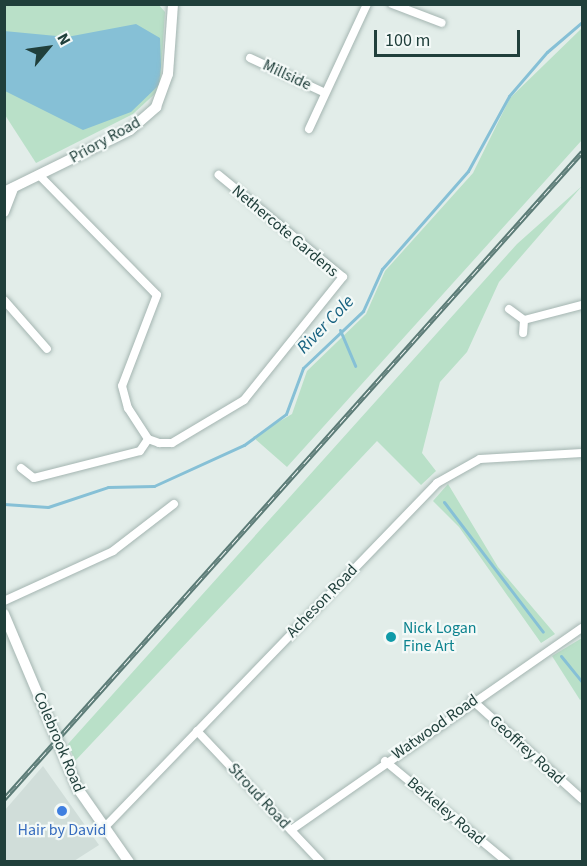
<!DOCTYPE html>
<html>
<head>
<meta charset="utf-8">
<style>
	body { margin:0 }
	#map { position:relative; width:587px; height:866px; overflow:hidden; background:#e2ede9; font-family:"Source Sans 3",sans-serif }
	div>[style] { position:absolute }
	.built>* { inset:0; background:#d0ddd9 }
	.green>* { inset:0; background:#b9e0c8 }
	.water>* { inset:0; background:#86c0d6 }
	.stream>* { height:3px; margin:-1.5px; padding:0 1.5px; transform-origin:1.5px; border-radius:1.5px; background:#86c0d6 }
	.roads { filter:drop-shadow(0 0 2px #a4b5b1) drop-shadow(0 0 2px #a4b5b1) }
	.street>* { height:8px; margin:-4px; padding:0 4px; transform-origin:4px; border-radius:4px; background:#fff }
	.secondary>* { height:10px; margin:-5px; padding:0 5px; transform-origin:5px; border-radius:5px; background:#fff }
	.rail>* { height:5px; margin-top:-2.5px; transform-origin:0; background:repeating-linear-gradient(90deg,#f3f9f7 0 9px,#5b7b76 0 18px); box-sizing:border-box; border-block:2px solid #5b7b76 }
	.dots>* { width:16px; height:16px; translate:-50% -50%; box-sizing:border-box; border:3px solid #f3f9f7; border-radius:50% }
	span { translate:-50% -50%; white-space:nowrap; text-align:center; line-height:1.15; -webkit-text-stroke:4.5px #f3f9f7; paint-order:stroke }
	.street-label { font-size:16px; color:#203f3b }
	.culture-label { font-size:16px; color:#0d838f }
	.left { translate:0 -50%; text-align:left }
	.shop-label { font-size:16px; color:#366cbe }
	.water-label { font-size:18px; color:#166180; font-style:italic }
	.frame { position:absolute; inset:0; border:6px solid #203f3b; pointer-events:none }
	.north { position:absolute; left:18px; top:18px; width:60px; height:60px; -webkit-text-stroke:4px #f3f9f7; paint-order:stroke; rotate:61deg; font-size:16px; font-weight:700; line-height:24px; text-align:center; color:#203f3b }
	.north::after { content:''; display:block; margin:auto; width:21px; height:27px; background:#203f3b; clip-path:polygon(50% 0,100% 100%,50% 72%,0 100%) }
	.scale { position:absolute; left:374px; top:30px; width:146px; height:27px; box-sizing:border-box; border:3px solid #203f3b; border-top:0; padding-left:8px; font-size:18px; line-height:21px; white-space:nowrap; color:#203f3b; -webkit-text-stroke:4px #f3f9f7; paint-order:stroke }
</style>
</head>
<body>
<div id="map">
	<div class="built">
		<div style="clip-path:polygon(43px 766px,99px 845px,74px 861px,5px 861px,5px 810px)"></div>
	</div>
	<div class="green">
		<div style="clip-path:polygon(4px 5px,159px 5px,165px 12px,160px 89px,133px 114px,36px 163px,5px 115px)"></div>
		<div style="clip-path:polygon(582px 28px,582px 140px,287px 467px,253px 437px,292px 414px,307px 371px,366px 314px,385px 271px,473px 173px,510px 98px)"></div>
		<div style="clip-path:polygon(582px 186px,499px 282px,467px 352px,440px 382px,422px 453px,436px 471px,421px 485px,377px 441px,75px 761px,68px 744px,517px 244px)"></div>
		<div style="clip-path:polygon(448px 484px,498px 567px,555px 634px,541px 643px,459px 527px,433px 501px)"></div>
		<div style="clip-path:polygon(582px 638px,582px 699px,580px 700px,552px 656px)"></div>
	</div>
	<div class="water">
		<div style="clip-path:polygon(136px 24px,160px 38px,161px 66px,159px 85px,131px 112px,83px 130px,5px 91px,4px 31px,67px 37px)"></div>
	</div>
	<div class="stream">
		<div style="left:340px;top:330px;width:39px;rotate:67deg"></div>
		<div style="left:444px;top:502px;width:163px;rotate:52.7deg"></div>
		<div style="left:4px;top:504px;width:44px;rotate:3.9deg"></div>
		<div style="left:48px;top:507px;width:63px;rotate:-18.4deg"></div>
		<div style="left:108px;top:487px;width:46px;rotate:-1.2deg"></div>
		<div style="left:154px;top:486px;width:99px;rotate:-24.5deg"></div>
		<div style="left:244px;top:445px;width:52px;rotate:-36.4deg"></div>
		<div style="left:286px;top:414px;width:49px;rotate:-69.7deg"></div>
		<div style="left:303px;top:368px;width:83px;rotate:-43.5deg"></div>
		<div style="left:363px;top:311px;width:46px;rotate:-65.7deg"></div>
		<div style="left:382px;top:269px;width:130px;rotate:-48.7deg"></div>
		<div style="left:468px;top:171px;width:85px;rotate:-61.3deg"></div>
		<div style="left:509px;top:96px;width:58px;rotate:-49.2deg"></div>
		<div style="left:547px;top:52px;width:46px;rotate:-40.6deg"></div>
		<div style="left:561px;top:656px;width:33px;rotate:51deg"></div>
	</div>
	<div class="roads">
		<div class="street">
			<div style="left:392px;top:4px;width:53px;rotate:20.8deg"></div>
			<div style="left:250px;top:58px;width:81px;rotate:25deg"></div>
			<div style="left:309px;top:129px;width:138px;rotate:-65.1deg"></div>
			<div style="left:39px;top:175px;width:168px;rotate:45.5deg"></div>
			<div style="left:157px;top:295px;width:97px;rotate:111deg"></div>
			<div style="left:122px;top:386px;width:23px;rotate:75deg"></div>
			<div style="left:128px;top:408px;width:37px;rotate:57deg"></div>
			<div style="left:148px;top:439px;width:12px;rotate:20deg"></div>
			<div style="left:159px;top:443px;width:13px"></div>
			<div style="left:172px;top:443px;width:84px;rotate:-30.8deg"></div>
			<div style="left:244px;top:400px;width:158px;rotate:-51.2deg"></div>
			<div style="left:343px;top:277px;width:161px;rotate:-140.6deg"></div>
			<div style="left:4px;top:300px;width:65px;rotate:48.7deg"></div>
			<div style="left:509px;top:309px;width:19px;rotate:36deg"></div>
			<div style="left:524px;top:320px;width:13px;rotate:94deg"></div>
			<div style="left:524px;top:320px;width:60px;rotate:-14.5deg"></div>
			<div style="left:21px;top:468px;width:16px;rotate:38deg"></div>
			<div style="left:34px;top:478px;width:109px;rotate:-14.3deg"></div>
			<div style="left:140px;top:451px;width:14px;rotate:-56deg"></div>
			<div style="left:4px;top:601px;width:120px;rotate:-24.6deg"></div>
			<div style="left:113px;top:551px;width:77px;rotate:-37.6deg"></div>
			<div style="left:472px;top:700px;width:148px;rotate:42deg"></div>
			<div style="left:197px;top:731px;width:180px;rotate:46.6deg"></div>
			<div style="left:385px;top:761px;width:158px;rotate:39.6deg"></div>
			<div style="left:103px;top:829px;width:481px;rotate:-46deg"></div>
			<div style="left:437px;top:483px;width:49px;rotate:-29.2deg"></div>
			<div style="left:480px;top:459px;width:102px;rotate:-3.4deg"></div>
			<div style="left:291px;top:830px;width:354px;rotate:-34.8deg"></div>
		</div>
		<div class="secondary">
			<div style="left:4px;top:192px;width:140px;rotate:-26.2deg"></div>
			<div style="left:130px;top:130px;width:35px;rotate:-41deg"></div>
			<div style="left:156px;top:107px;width:35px;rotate:-70deg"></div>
			<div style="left:168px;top:74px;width:70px;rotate:-85.9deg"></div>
			<div style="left:4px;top:212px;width:26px;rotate:-69deg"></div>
			<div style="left:4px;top:614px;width:190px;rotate:67.1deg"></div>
			<div style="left:78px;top:789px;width:89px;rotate:55.1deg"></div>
		</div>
	</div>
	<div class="rail">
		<div style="left:4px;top:799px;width:868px;rotate:-48.22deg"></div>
	</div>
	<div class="dots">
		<div style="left:391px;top:637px;background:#0f9aa8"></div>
		<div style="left:62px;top:811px;background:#3f7fe0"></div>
	</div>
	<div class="street-label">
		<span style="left:287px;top:75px;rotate:25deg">Millside</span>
		<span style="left:105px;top:140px;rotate:-29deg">Priory Road</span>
		<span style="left:285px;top:231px;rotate:40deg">Nethercote Gardens</span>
		<span style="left:322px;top:601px;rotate:-46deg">Acheson Road</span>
		<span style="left:435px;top:727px;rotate:-35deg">Watwood Road</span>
		<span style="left:59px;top:742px;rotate:67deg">Colebrook Road</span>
		<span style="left:527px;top:750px;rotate:42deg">Geoffrey Road</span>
		<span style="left:259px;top:796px;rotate:47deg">Stroud Road</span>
		<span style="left:446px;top:811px;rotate:40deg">Berkeley Road</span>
	</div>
	<div class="culture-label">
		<span class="left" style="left:403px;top:637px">Nick Logan<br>Fine Art</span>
	</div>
	<div class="shop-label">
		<span style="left:62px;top:830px">Hair by David</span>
	</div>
	<div class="water-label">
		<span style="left:326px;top:325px;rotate:-46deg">River Cole</span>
	</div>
	<div class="frame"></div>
	<div class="north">N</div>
	<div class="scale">100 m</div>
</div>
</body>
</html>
